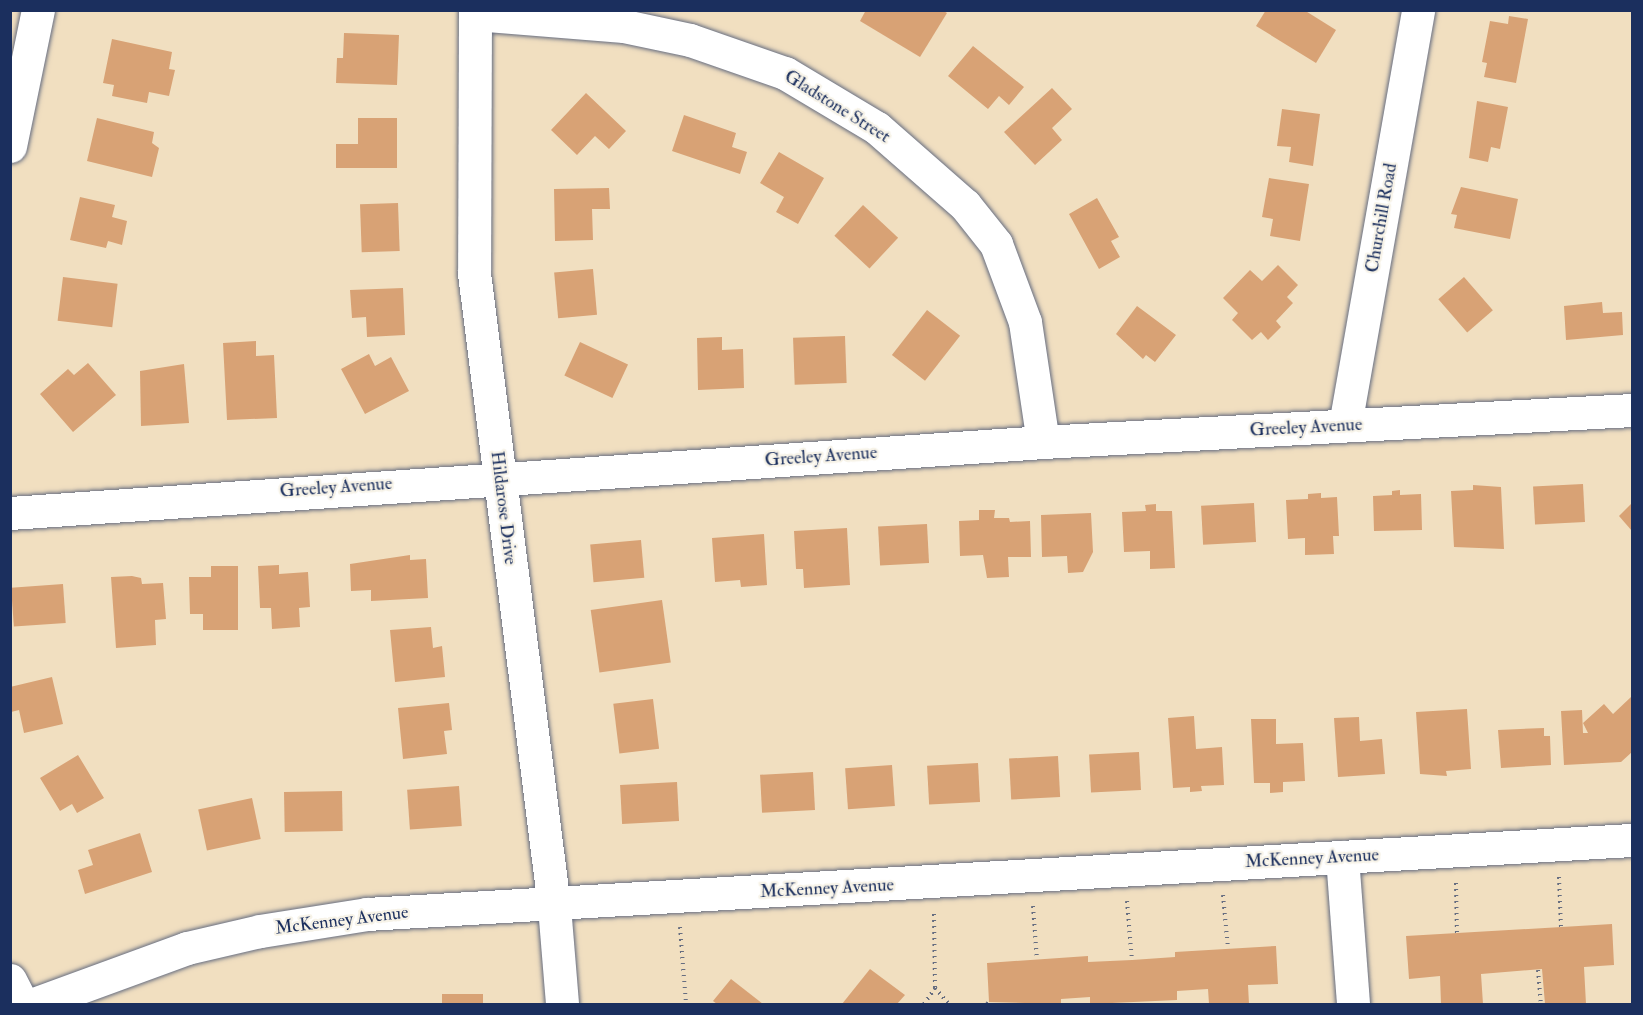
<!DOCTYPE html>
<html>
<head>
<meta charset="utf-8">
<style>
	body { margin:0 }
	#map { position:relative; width:1643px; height:1015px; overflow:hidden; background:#f1dfc0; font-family:"IM FELL Double Pica",serif }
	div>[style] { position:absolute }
	.building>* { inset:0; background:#d8a275; transform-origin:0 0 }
	.path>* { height:4px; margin-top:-2px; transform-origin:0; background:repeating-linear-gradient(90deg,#666d80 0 1.5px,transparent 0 6px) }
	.roads { filter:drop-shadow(0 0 2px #666d80) drop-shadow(0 0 2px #666d80) }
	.minor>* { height:33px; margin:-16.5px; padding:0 16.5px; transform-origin:16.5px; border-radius:16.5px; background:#fff }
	span { translate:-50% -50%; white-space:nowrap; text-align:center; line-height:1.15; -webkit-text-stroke:4.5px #f7f3e8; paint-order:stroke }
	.street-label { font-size:18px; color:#1b2f5e }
	.frame { position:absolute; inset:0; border:12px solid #1b2f5e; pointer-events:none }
</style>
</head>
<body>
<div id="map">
	<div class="building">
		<div style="clip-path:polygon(866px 10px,942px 10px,947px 13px,920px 57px,860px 21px)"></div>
		<div style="clip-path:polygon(1266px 10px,1304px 10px,1336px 30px,1316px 63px,1256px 26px)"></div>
		<div style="clip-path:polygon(1509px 16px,1528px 19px,1516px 83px,1484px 77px,1487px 63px,1482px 62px,1490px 21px,1508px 24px)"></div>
		<div style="clip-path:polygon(344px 33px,399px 35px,397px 85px,336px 83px,337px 58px,343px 58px)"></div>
		<div style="clip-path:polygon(112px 39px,172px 52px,169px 69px,175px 70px,169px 96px,149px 92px,147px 103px,112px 96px,114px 85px,103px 83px)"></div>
		<div style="clip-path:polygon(973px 46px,1024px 87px,1009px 105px,999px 96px,988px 109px,948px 76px)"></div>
		<div style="clip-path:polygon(1052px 88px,1072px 109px,1052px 128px,1062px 140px,1035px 165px,1004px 132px)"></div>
		<div style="clip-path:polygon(586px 93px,626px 131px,609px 149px,595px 136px,577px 155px,551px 130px)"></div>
		<div style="clip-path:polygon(1477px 101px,1508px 107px,1500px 149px,1491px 147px,1488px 162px,1469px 158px)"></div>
		<div style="clip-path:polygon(1282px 109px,1320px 114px,1313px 166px,1289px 162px,1291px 147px,1277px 146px)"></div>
		<div style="clip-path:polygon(684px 115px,736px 133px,732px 147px,747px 152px,740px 174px,672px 151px)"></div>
		<div style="clip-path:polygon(97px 118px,154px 132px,152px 143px,159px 148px,152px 177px,87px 161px)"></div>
		<div style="clip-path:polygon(358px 118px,397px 118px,397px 168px,336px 168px,336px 144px,358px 144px)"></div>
		<div style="clip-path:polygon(779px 152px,824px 178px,798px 224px,776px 212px,784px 197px,760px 183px)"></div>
		<div style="clip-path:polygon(1269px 178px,1309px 184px,1300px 241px,1270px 236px,1273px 219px,1262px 217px)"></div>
		<div style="clip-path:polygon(1461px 187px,1518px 199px,1510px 239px,1454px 228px,1457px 215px,1451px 214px)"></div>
		<div style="clip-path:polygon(609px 188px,610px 209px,592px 209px,593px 240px,555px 241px,554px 189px)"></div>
		<div style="clip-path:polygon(80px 197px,115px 205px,112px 217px,127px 221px,122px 245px,108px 241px,106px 248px,70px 240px)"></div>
		<div style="clip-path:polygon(1097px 198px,1119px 237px,1111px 241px,1120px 257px,1099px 269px,1069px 214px)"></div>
		<div style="left:398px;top:203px;width:48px;height:38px;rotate:88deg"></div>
		<div style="left:863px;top:205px;width:48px;height:42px;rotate:43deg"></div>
		<div style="clip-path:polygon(1278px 265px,1298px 285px,1287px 297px,1293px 303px,1276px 321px,1281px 327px,1268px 340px,1261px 332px,1252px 340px,1232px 320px,1238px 313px,1223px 298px,1250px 270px,1262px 281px)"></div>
		<div style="left:593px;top:269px;width:46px;height:39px;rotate:85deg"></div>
		<div style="left:63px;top:277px;width:55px;height:44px;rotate:7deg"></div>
		<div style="left:1464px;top:277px;width:44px;height:34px;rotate:49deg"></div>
		<div style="clip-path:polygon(403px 288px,405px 335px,367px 337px,366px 317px,352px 318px,350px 290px)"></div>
		<div style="clip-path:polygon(1602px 302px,1603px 313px,1622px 312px,1623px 335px,1566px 340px,1564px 306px)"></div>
		<div style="clip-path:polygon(1137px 306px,1176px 335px,1155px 362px,1146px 355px,1143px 359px,1116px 334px)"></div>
		<div style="left:927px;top:310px;width:42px;height:57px;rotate:38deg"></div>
		<div style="left:845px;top:336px;width:47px;height:52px;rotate:88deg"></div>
		<div style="clip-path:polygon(722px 337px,722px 350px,743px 349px,744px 388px,698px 390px,697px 338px)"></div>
		<div style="clip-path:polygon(256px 341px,256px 356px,274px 355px,277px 418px,227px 420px,223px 343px)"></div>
		<div style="left:580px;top:342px;width:53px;height:37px;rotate:25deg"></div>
		<div style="clip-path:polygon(369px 354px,375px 366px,391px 357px,409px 391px,365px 414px,341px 369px)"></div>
		<div style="clip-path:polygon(88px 363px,116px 395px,73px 432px,40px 394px,68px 369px,74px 375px)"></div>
		<div style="clip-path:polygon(184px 364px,189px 423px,141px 426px,140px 371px)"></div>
		<div style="left:1583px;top:484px;width:38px;height:50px;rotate:87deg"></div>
		<div style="clip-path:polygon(1473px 485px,1501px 487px,1504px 549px,1454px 547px,1451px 491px,1473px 490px)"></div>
		<div style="clip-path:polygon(1400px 490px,1400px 495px,1421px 494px,1422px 530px,1374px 531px,1373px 496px,1392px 495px,1392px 491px)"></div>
		<div style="clip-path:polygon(1321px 493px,1321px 498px,1337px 497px,1339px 536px,1333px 536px,1334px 554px,1305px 555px,1305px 538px,1288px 539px,1286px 500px,1308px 499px,1308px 494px)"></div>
		<div style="left:1254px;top:503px;width:39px;height:53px;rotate:87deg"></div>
		<div style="clip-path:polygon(1632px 503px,1632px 531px,1619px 516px)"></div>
		<div style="clip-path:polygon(1156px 504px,1156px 511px,1172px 511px,1175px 568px,1150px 569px,1150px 551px,1124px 552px,1122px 512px,1146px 511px,1145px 505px)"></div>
		<div style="clip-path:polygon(979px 510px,995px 510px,994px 518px,1009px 518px,1010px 522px,1030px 521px,1031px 557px,1008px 557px,1009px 577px,987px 578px,983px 555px,960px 556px,959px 521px,979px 520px)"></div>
		<div style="clip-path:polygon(1091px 513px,1093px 552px,1083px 572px,1068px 573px,1067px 556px,1042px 557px,1041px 515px)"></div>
		<div style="left:927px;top:524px;width:39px;height:49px;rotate:87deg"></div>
		<div style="clip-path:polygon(847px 528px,850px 585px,804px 588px,803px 569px,796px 569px,794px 531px)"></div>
		<div style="clip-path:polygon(764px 534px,767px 585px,741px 587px,740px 580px,715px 582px,712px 538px)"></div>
		<div style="left:641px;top:540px;width:38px;height:51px;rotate:85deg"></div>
		<div style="clip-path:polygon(410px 555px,410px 560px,426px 559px,428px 598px,371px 601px,371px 590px,351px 591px,350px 564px)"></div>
		<div style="clip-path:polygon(279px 565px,279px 574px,308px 572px,310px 607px,299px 608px,300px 627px,272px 629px,271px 608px,260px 608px,258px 566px)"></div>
		<div style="clip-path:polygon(211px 566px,238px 566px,238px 630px,203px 630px,203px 614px,190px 614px,189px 577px,211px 577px)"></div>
		<div style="clip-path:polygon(132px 576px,141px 578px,142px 584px,163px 583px,166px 619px,155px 620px,156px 645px,116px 648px,111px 577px)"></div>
		<div style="left:63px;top:584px;width:39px;height:52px;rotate:86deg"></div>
		<div style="left:662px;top:600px;width:63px;height:72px;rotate:82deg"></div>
		<div style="clip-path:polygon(431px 627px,433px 648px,442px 646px,445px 677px,395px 682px,390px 630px)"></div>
		<div style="clip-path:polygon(52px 677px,63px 724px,24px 733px,19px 710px,11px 712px,10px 687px)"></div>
		<div style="clip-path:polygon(1631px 697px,1632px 752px,1621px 762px,1564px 765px,1561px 711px,1582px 710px,1583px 733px,1588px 733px,1583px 723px,1604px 704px,1613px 714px)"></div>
		<div style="left:653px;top:699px;width:50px;height:40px;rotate:83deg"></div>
		<div style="clip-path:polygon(449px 703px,452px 730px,444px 731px,447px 754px,403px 759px,398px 708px)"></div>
		<div style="clip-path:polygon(1467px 709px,1471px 769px,1446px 771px,1447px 776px,1420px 774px,1416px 712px)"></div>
		<div style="clip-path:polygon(1194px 716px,1196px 749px,1222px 747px,1224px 785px,1201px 786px,1202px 791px,1190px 792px,1190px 787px,1173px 788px,1168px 718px)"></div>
		<div style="clip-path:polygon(1359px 717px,1360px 741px,1382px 739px,1385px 774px,1338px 777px,1334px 718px)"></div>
		<div style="clip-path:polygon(1251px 719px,1276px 719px,1276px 744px,1303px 743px,1305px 781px,1283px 782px,1283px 792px,1270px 793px,1270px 783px,1254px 783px)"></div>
		<div style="clip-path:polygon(1544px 728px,1544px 736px,1550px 736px,1551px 765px,1501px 768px,1498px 730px)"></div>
		<div style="left:1139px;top:752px;width:38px;height:50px;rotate:87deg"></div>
		<div style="clip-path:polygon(78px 755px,104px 798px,77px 813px,72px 804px,60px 811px,40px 778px)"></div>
		<div style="left:1058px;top:756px;width:41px;height:49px;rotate:87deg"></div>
		<div style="left:978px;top:763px;width:39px;height:51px;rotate:87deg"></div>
		<div style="left:892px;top:765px;width:41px;height:47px;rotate:86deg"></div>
		<div style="left:813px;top:772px;width:38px;height:53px;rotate:87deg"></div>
		<div style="left:677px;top:782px;width:39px;height:57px;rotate:87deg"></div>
		<div style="left:459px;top:786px;width:40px;height:52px;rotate:86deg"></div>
		<div style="left:342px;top:791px;width:40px;height:58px;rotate:89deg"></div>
		<div style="left:252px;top:798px;width:42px;height:55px;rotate:78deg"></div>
		<div style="clip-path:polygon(140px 833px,152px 872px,85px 894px,78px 870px,93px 865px,88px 850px)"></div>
		<div style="clip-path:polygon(1612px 924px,1614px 965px,1584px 967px,1586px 1004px,1545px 1004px,1542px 969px,1481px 974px,1483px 1004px,1441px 1004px,1440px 976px,1409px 979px,1406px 936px)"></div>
		<div style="clip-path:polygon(1276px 946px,1278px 984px,1248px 985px,1249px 1004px,1209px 1004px,1208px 989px,1177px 991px,1177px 1000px,1090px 1004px,1090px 997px,1061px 999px,1061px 1004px,989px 1002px,987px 963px,1088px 956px,1088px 962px,1132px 960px,1175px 957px,1175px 952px)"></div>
		<div style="clip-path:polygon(870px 969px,905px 995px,897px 1004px,842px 1004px)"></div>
		<div style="clip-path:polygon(731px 979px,763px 1004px,717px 1004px,713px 1001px)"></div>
		<div style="left:483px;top:994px;width:10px;height:41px;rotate:90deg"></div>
	</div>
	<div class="path">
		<div style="left:1559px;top:877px;width:50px;rotate:87.7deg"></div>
		<div style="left:1456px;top:883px;width:50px;rotate:88.9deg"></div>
		<div style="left:1223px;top:895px;width:53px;rotate:84.6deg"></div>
		<div style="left:1127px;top:901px;width:59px;rotate:85.2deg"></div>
		<div style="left:1033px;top:906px;width:53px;rotate:85.7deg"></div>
		<div style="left:934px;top:914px;width:74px;rotate:89.2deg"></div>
		<div style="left:935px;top:988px;width:21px;rotate:49deg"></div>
		<div style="left:680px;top:927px;width:77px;rotate:85.5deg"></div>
		<div style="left:1538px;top:970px;width:34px;rotate:85deg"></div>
		<div style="left:924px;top:1004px;width:19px;rotate:-55deg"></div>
		<div style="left:987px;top:1004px;width:3px;rotate:-45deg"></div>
	</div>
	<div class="roads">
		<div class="minor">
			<div style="left:475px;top:10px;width:263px;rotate:90.2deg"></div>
			<div style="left:474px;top:273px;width:638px;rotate:82.8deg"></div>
			<div style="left:554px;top:906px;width:98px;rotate:85.3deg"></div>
			<div style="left:475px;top:14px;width:149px;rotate:4.6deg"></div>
			<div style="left:624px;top:26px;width:67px;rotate:12deg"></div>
			<div style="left:690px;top:40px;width:101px;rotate:19.2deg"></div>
			<div style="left:785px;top:73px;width:107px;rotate:30.9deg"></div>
			<div style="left:877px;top:128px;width:117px;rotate:41.2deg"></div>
			<div style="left:965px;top:205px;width:50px;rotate:51.5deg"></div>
			<div style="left:996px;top:244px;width:83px;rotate:69.6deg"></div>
			<div style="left:1025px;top:322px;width:121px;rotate:81.5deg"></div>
			<div style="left:10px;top:146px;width:139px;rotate:-78.4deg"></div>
			<div style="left:1345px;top:425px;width:421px;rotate:-80deg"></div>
			<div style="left:10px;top:513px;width:1035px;rotate:-3.93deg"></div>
			<div style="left:1043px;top:442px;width:590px;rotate:-3.11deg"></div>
			<div style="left:1342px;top:857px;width:147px;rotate:85.7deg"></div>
			<div style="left:10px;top:980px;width:27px;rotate:63deg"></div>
			<div style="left:34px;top:1004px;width:163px;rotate:-20.1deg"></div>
			<div style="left:187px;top:948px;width:75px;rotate:-13.1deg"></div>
			<div style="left:260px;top:931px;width:108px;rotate:-9deg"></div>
			<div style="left:367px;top:914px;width:1267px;rotate:-3.35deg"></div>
		</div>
	</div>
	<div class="street-label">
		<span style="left:837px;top:107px;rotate:32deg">Gladstone Street</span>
		<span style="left:1382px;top:218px;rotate:-80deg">Churchill Road</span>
		<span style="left:1306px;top:428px;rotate:-3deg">Greeley Avenue</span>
		<span style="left:821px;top:457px;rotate:-4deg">Greeley Avenue</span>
		<span style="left:336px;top:488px;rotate:-4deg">Greeley Avenue</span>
		<span style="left:503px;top:508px;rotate:83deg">Hildarose Drive</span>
		<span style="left:1312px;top:859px;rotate:-3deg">McKenney Avenue</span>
		<span style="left:827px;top:889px;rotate:-3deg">McKenney Avenue</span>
		<span style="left:342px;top:921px;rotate:-7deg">McKenney Avenue</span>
	</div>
	<div class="frame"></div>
</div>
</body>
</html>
